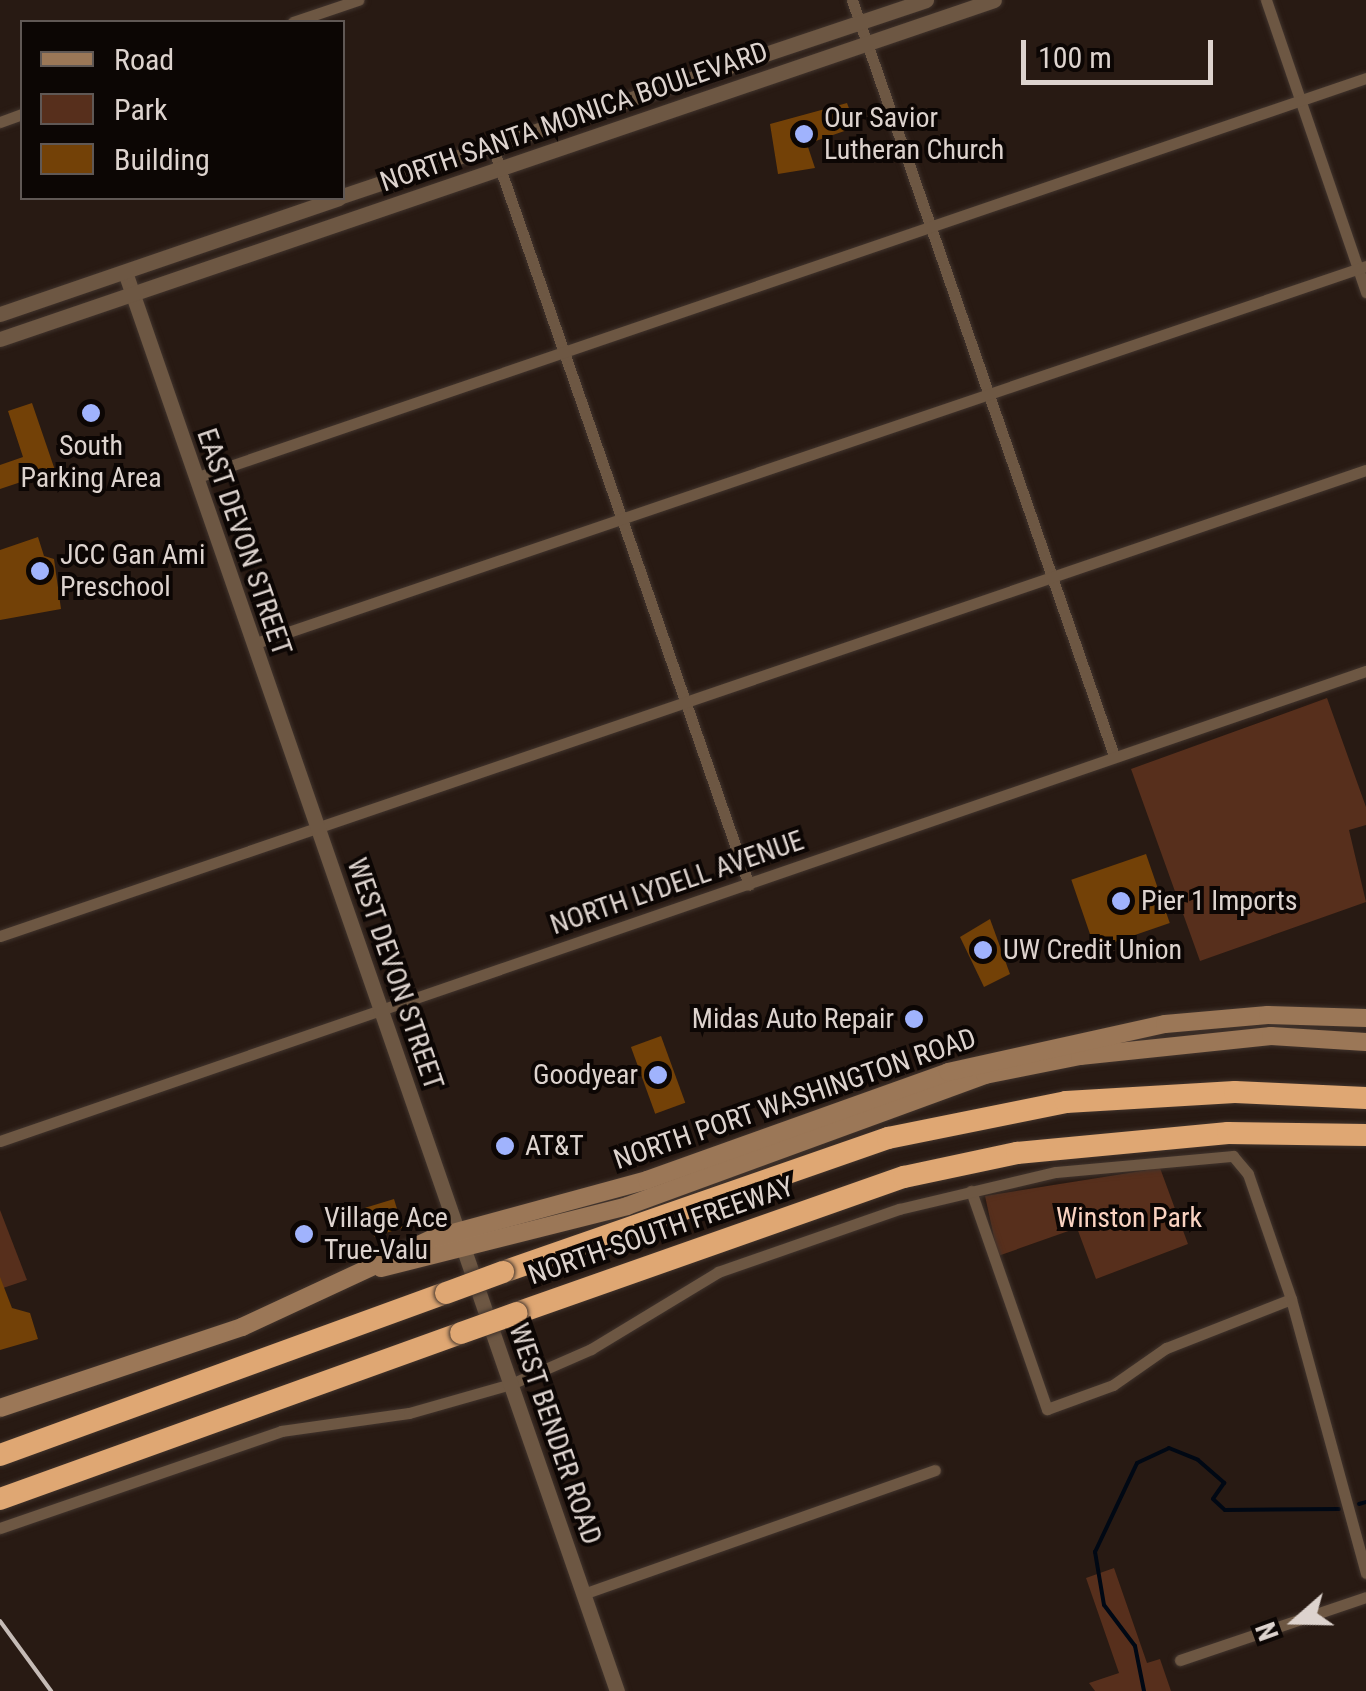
<!DOCTYPE html>
<html>
<head>
<meta charset="utf-8">
<style>
	body { margin:0 }
	#map { position:relative; width:1366px; height:1691px; overflow:hidden; background:#281a13; font-family:"Roboto Condensed",sans-serif }
	div>[style] { position:absolute }
	.green>* { inset:0; background:#572f1c }
	.stream>* { height:4px; margin:-2px; padding:0 2px; transform-origin:2px; border-radius:2px; background:#000814 }
	.building>* { inset:0; background:#734107; transform-origin:0 0 }
	.roads { filter:drop-shadow(0 0 2px #41342d) drop-shadow(0 0 2px #41342d) }
	.minor>* { height:11px; margin:-5.5px; padding:0 5.5px; transform-origin:5.5px; border-radius:5.5px; background:#6d5743 }
	.tertiary>* { height:15px; margin:-7.5px; padding:0 7.5px; transform-origin:7.5px; border-radius:7.5px; background:#6d5743 }
	.secondary>* { height:18px; margin:-9px; padding:0 9px; transform-origin:9px; border-radius:9px; background:#9b7757 }
	.motorway>* { height:22px; margin:-11px; padding:0 11px; transform-origin:11px; border-radius:11px; background:#dfa773 }
	.rail>* { height:4px; margin:-2px; padding:0 2px; transform-origin:2px; border-radius:2px; background:#c5bbb6 }
	.bridges { filter:drop-shadow(0 0 2px #41342d) drop-shadow(0 0 2px #41342d) }
	.motorway-bridge>* { height:22px; margin:-11px; padding:0 11px; transform-origin:11px; border-radius:11px; background:#dfa773 }
	.dots>* { width:28px; height:28px; translate:-50% -50%; box-sizing:border-box; border:5px solid #0c0604; border-radius:50% }
	span { translate:-50% -50%; white-space:nowrap; text-align:center; line-height:1.15; -webkit-text-stroke:8px #0c0604; paint-order:stroke }
	.street-label { font-size:28px; color:#ddd3ce }
	.poi-label { font-size:28px; color:#ddd3ce }
	.left { translate:0 -50%; text-align:left }
	.right { translate:-100% -50%; text-align:right }
	.park-label { font-size:28px; color:#fad3c1 }
	.legend { position:absolute; left:20px; top:20px; width:325px; height:180px; box-sizing:border-box; background:#0c0604; border:2px solid #605855; margin:0; padding:12px 18px; list-style:none; font-size:30px; color:#ddd3ce }
	.legend li { display:flex; align-items:center; gap:20px; height:50px }
	.legend b { width:50px; border:2px solid #605855 }
	.north { position:absolute; left:1246px; top:1571px; width:100px; height:100px; -webkit-text-stroke:8px #0c0604; paint-order:stroke; rotate:250deg; font-size:28px; font-weight:700; line-height:40px; text-align:center; color:#ddd3ce }
	.north::after { content:''; display:block; margin:auto; width:35px; height:45px; background:#ddd3ce; clip-path:polygon(50% 0,100% 100%,50% 72%,0 100%) }
	.scale { position:absolute; left:1021px; top:40px; width:192px; height:45px; box-sizing:border-box; border:5px solid #ddd3ce; border-top:0; padding-left:12px; font-size:30px; line-height:35px; white-space:nowrap; color:#ddd3ce; -webkit-text-stroke:8px #0c0604; paint-order:stroke }
</style>
</head>
<body>
<div id="map">
	<div class="green">
		<div style="clip-path:polygon(1327px 698px,1366px 807px,1366px 825px,1349px 830px,1366px 902px,1200px 961px,1131px 769px)"></div>
		<div style="clip-path:polygon(1160px 1168px,1188px 1244px,1096px 1279px,1077px 1228px,998px 1256px,985px 1196px)"></div>
		<div style="clip-path:polygon(0 1210px,27px 1280px,0 1289px)"></div>
		<div style="clip-path:polygon(1114px 1568px,1147px 1663px,1160px 1659px,1171px 1691px,1095px 1691px,1089px 1683px,1119px 1673px,1086px 1578px)"></div>
	</div>
	<div class="stream">
		<div style="left:1359px;top:1504px;width:7px;rotate:-16deg"></div>
		<div style="left:1144px;top:1691px;width:46px;rotate:-101.3deg"></div>
		<div style="left:1135px;top:1646px;width:51px;rotate:-127.1deg"></div>
		<div style="left:1104px;top:1605px;width:54px;rotate:-99.6deg"></div>
		<div style="left:1095px;top:1552px;width:98px;rotate:-64.7deg"></div>
		<div style="left:1137px;top:1463px;width:35px;rotate:-25deg"></div>
		<div style="left:1169px;top:1448px;width:31px;rotate:22deg"></div>
		<div style="left:1198px;top:1460px;width:35px;rotate:41deg"></div>
		<div style="left:1224px;top:1483px;width:19px;rotate:125deg"></div>
		<div style="left:1213px;top:1499px;width:16px;rotate:43deg"></div>
		<div style="left:1225px;top:1510px;width:114px;rotate:-0.5deg"></div>
	</div>
	<div class="building">
		<div style="clip-path:polygon(847px 103px,856px 127px,807px 144px,815px 168px,778px 174px,770px 124px)"></div>
		<div style="clip-path:polygon(32px 403px,58px 479px,42px 485px,39px 476px,0 489px,0 465px,23px 457px,8px 411px)"></div>
		<div style="clip-path:polygon(38px 537px,44px 556px,54px 559px,61px 609px,0 620px,0 550px)"></div>
		<div style="left:1146px;top:854px;width:73px;height:79px;rotate:71deg"></div>
		<div style="clip-path:polygon(990px 919px,1010px 974px,984px 987px,960px 937px)"></div>
		<div style="left:661px;top:1036px;width:71px;height:32px;rotate:70deg"></div>
		<div style="left:394px;top:1199px;width:30px;height:30px;rotate:73deg"></div>
		<div style="clip-path:polygon(0 1277px,12px 1308px,30px 1313px,38px 1339px,0 1350px)"></div>
	</div>
	<div class="roads">
		<div class="minor">
			<div style="left:852px;top:0;width:797px;rotate:70.88deg"></div>
			<div style="left:1266px;top:0;width:309px;rotate:71.1deg"></div>
			<div style="left:293px;top:22px;width:69px;rotate:-18.7deg"></div>
			<div style="left:0;top:122px;width:23px;rotate:-20deg"></div>
			<div style="left:492px;top:145px;width:783px;rotate:70.85deg"></div>
			<div style="left:195px;top:478px;width:1237px;rotate:-18.86deg"></div>
			<div style="left:253px;top:644px;width:1175px;rotate:-18.76deg"></div>
			<div style="left:0;top:936px;width:1443px;rotate:-18.84deg"></div>
			<div style="left:0;top:1141px;width:1445px;rotate:-18.99deg"></div>
			<div style="left:971px;top:1191px;width:231px;rotate:70.8deg"></div>
			<div style="left:1047px;top:1409px;width:70px;rotate:-20deg"></div>
			<div style="left:1113px;top:1385px;width:65px;rotate:-34.9deg"></div>
			<div style="left:1166px;top:1348px;width:134px;rotate:-21.4deg"></div>
			<div style="left:0;top:1528px;width:297px;rotate:-19deg"></div>
			<div style="left:281px;top:1431px;width:129px;rotate:-8deg"></div>
			<div style="left:409px;top:1413px;width:106px;rotate:-15.9deg"></div>
			<div style="left:511px;top:1384px;width:87px;rotate:-23.6deg"></div>
			<div style="left:591px;top:1349px;width:149px;rotate:-31.2deg"></div>
			<div style="left:718px;top:1272px;width:192px;rotate:-19.2deg"></div>
			<div style="left:899px;top:1209px;width:161px;rotate:-13.3deg"></div>
			<div style="left:1056px;top:1172px;width:178px;rotate:-5.2deg"></div>
			<div style="left:1233px;top:1156px;width:23px;rotate:50deg"></div>
			<div style="left:1248px;top:1174px;width:132px;rotate:71deg"></div>
			<div style="left:1291px;top:1299px;width:284px;rotate:74.7deg"></div>
			<div style="left:583px;top:1594px;width:373px;rotate:-19.4deg"></div>
			<div style="left:1180px;top:1660px;width:196px;rotate:-18.7deg"></div>
		</div>
		<div class="tertiary">
			<div style="left:342px;top:196px;width:616px;rotate:-18.55deg"></div>
			<div style="left:125px;top:272px;width:1502px;rotate:70.88deg"></div>
			<div style="left:0;top:314px;width:358px;rotate:-18.9deg"></div>
			<div style="left:0;top:339px;width:1050px;rotate:-18.83deg"></div>
		</div>
		<div class="secondary">
			<div style="left:381px;top:1268px;width:254px;rotate:-14.1deg"></div>
			<div style="left:627px;top:1206px;width:381px;rotate:-20.1deg"></div>
			<div style="left:985px;top:1075px;width:97px;rotate:-11.3deg"></div>
			<div style="left:1080px;top:1056px;width:192px;rotate:-6deg"></div>
			<div style="left:1271px;top:1036px;width:95px;rotate:3.6deg"></div>
			<div style="left:0;top:1408px;width:255px;rotate:-18.5deg"></div>
			<div style="left:242px;top:1327px;width:212px;rotate:-24.9deg"></div>
			<div style="left:434px;top:1238px;width:221px;rotate:-15.2deg"></div>
			<div style="left:647px;top:1180px;width:320px;rotate:-19.7deg"></div>
			<div style="left:948px;top:1072px;width:222px;rotate:-12.5deg"></div>
			<div style="left:1165px;top:1024px;width:103px;rotate:-5deg"></div>
			<div style="left:1268px;top:1015px;width:98px;rotate:1.8deg"></div>
		</div>
		<div class="motorway">
			<div style="left:503px;top:1272px;width:408px;rotate:-19.2deg"></div>
			<div style="left:888px;top:1138px;width:182px;rotate:-11.4deg"></div>
			<div style="left:1066px;top:1102px;width:169px;rotate:-3.4deg"></div>
			<div style="left:1235px;top:1092px;width:131px;rotate:2.6deg"></div>
			<div style="left:517px;top:1313px;width:410px;rotate:-19.4deg"></div>
			<div style="left:904px;top:1177px;width:116px;rotate:-12deg"></div>
			<div style="left:1017px;top:1153px;width:212px;rotate:-5.4deg"></div>
			<div style="left:1228px;top:1133px;width:138px;rotate:0.8deg"></div>
			<div style="left:0;top:1455px;width:475px;rotate:-20deg"></div>
			<div style="left:0;top:1499px;width:490px;rotate:-19.8deg"></div>
		</div>
	</div>
	<div class="rail">
		<div style="left:0;top:1621px;width:87px;rotate:53.9deg"></div>
	</div>
	<div class="bridges">
		<div class="motorway-bridge">
			<div style="left:446px;top:1293px;width:61px;rotate:-20.2deg"></div>
			<div style="left:461px;top:1333px;width:59px;rotate:-19.7deg"></div>
		</div>
	</div>
	<div class="dots">
		<div style="left:804px;top:134px;background:#a0b3fd"></div>
		<div style="left:91px;top:413px;background:#a0b3fd"></div>
		<div style="left:40px;top:571px;background:#a0b3fd"></div>
		<div style="left:1121px;top:901px;background:#a0b3fd"></div>
		<div style="left:983px;top:950px;background:#a0b3fd"></div>
		<div style="left:914px;top:1019px;background:#a0b3fd"></div>
		<div style="left:658px;top:1075px;background:#a0b3fd"></div>
		<div style="left:505px;top:1146px;background:#a0b3fd"></div>
		<div style="left:304px;top:1234px;background:#a0b3fd"></div>
	</div>
	<div class="street-label">
		<span style="left:574px;top:117px;rotate:-19deg">NORTH SANTA MONICA BOULEVARD</span>
		<span style="left:244px;top:542px;rotate:71deg">EAST DEVON STREET</span>
		<span style="left:677px;top:883px;rotate:-19deg">NORTH LYDELL AVENUE</span>
		<span style="left:395px;top:974px;rotate:71deg">WEST DEVON STREET</span>
		<span style="left:795px;top:1099px;rotate:-19deg">NORTH PORT WASHINGTON ROAD</span>
		<span style="left:661px;top:1231px;rotate:-19deg">NORTH-SOUTH FREEWAY</span>
		<span style="left:555px;top:1434px;rotate:71deg">WEST BENDER ROAD</span>
	</div>
	<div class="poi-label">
		<span class="left" style="left:824px;top:134px">Our Savior<br>Lutheran Church</span>
		<span style="left:91px;top:462px">South<br>Parking Area</span>
		<span class="left" style="left:60px;top:571px">JCC Gan Ami<br>Preschool</span>
		<span class="left" style="left:1141px;top:901px">Pier 1 Imports</span>
		<span class="left" style="left:1003px;top:950px">UW Credit Union</span>
		<span class="right" style="left:894px;top:1019px">Midas Auto Repair</span>
		<span class="right" style="left:638px;top:1075px">Goodyear</span>
		<span class="left" style="left:525px;top:1146px">AT&amp;T</span>
		<span class="left" style="left:324px;top:1234px">Village Ace<br>True-Valu</span>
	</div>
	<div class="park-label">
		<span style="left:1129px;top:1218px">Winston Park</span>
	</div>
	<ul class="legend">
	<li><b style="height:12px;background:#9b7757"></b>Road</li>
	<li><b style="height:28px;background:#572f1c"></b>Park</li>
	<li><b style="height:28px;background:#734107"></b>Building</li>
	</ul>
	<div class="north">N</div>
	<div class="scale">100 m</div>
</div>
</body>
</html>
